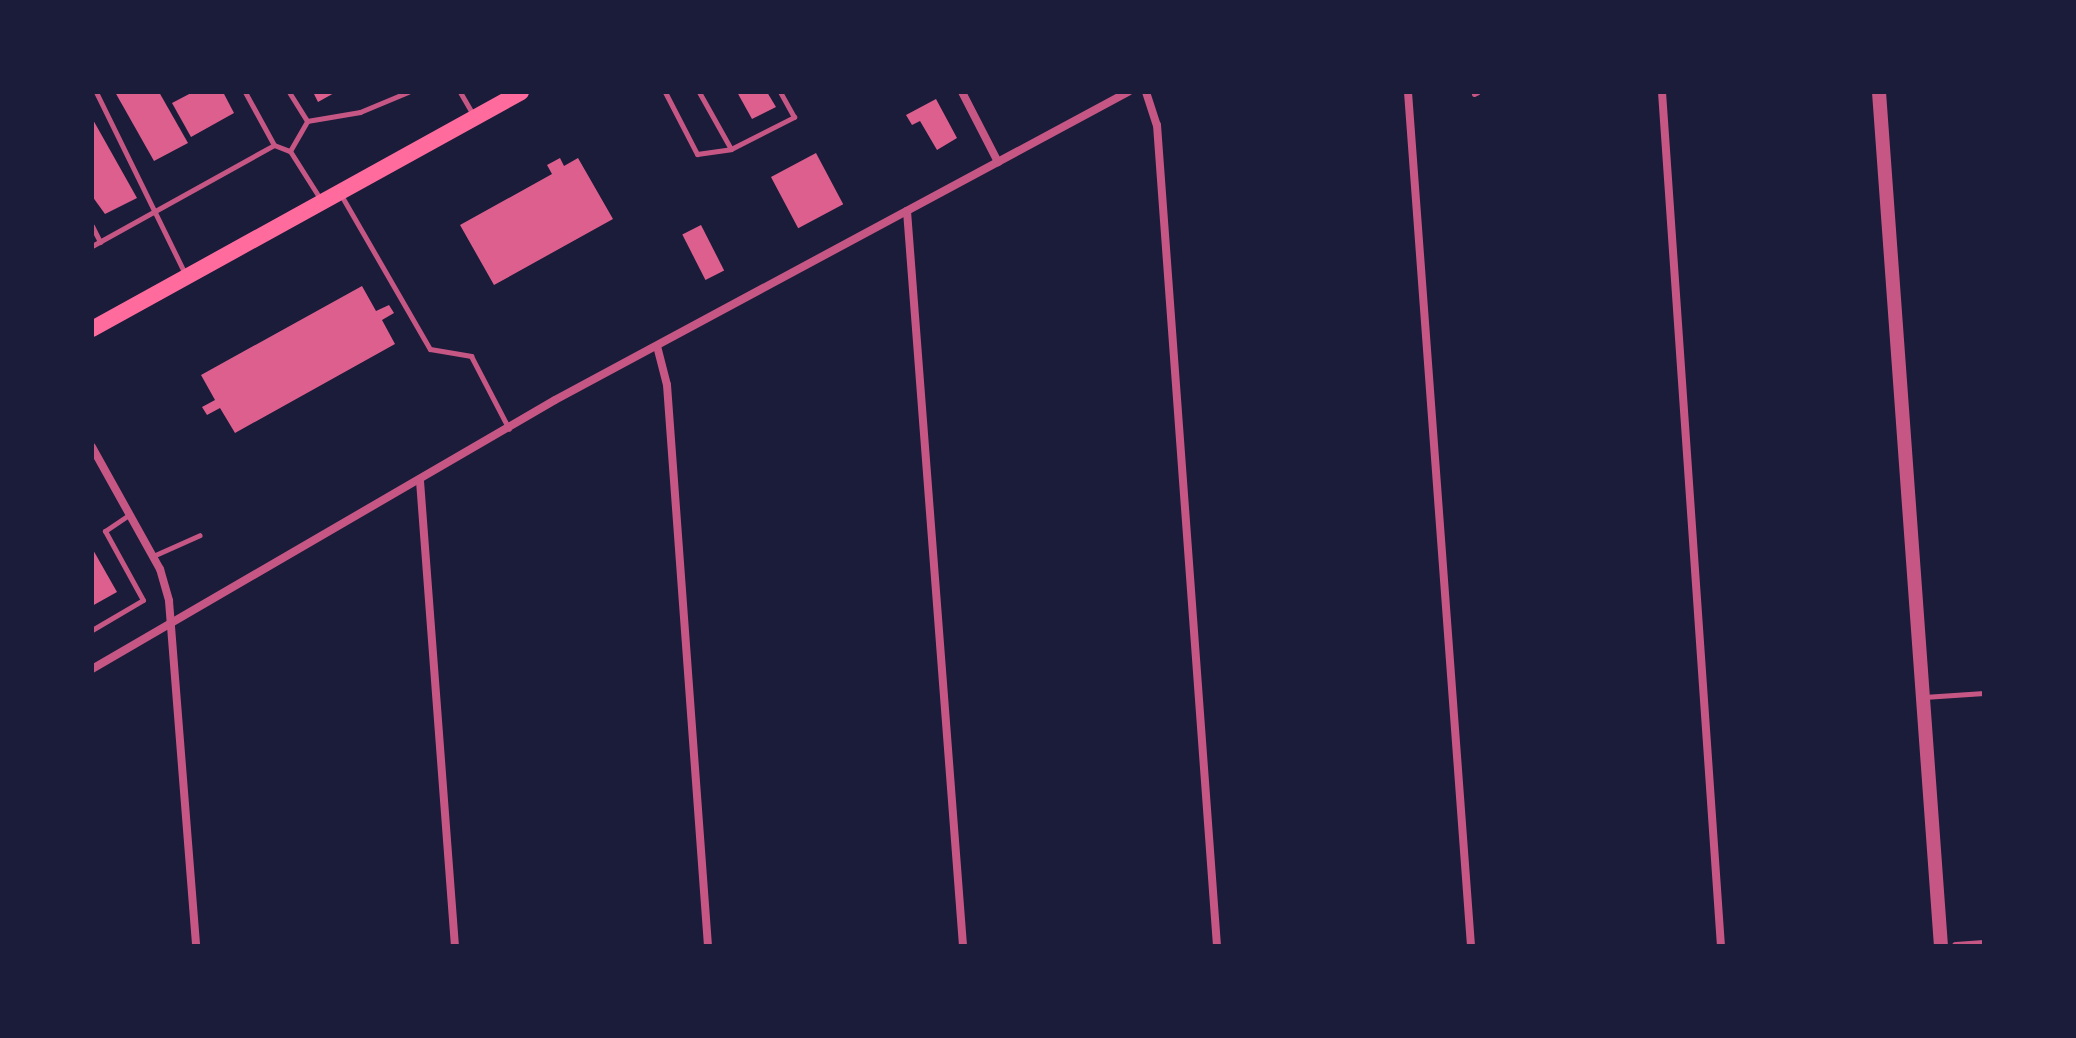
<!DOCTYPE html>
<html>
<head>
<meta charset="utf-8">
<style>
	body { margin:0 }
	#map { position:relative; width:2076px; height:1038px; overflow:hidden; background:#1b1b3a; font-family:Lato,sans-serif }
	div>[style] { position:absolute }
	.building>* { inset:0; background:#dd5f8e; transform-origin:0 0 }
	.service>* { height:5px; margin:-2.5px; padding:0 2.5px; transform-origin:2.5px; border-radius:2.5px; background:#c65784 }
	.minor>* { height:8px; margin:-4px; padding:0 4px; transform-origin:4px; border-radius:4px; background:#c65784 }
	.tertiary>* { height:14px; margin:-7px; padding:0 7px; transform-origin:7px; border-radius:7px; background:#c65784 }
	.secondary>* { height:16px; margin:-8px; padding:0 8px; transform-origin:8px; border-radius:8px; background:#ff6b9d }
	span { translate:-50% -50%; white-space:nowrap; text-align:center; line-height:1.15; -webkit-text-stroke:6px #1b1b3a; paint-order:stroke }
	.frame { position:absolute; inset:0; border:94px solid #1b1b3a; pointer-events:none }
</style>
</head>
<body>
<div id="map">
	<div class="building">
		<div style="clip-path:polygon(115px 92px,159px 92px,188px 143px,154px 161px)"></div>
		<div style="clip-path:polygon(193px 92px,223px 92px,234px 113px,191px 137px,172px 103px)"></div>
		<div style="clip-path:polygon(313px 92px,336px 92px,318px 102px)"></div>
		<div style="clip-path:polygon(737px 92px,767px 92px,776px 107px,752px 119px)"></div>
		<div style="clip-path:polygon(936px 99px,957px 138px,937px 150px,920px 121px,912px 125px,906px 115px)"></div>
		<div style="clip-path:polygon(92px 118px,137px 198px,105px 214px,92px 196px)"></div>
		<div style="left:816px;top:153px;width:58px;height:51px;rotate:62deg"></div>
		<div style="clip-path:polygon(560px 158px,564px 166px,578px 158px,613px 219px,494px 285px,460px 225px,552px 174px,547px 165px)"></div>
		<div style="left:701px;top:225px;width:51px;height:21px;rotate:63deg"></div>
		<div style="clip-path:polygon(362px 286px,376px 311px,389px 305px,394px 313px,382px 320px,395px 344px,235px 433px,220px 408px,207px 415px,202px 407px,215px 400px,201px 375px)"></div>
		<div style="clip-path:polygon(92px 548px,117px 592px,92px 606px)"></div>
	</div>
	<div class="service">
		<div style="left:96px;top:92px;width:203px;rotate:63.9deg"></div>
		<div style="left:289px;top:92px;width:34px;rotate:58deg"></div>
		<div style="left:460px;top:92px;width:24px;rotate:60deg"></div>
		<div style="left:665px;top:92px;width:70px;rotate:62.7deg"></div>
		<div style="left:697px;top:154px;width:34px;rotate:-8deg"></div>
		<div style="left:731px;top:149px;width:71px;rotate:-26.9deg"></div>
		<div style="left:794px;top:117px;width:29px;rotate:-119deg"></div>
		<div style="left:699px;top:92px;width:65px;rotate:60.7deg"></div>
		<div style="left:1474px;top:94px;width:4px;rotate:-27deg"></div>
		<div style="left:307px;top:121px;width:54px;rotate:-9.6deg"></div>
		<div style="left:360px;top:112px;width:52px;rotate:-22.6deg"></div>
		<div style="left:274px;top:145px;width:17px;rotate:21deg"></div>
		<div style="left:290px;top:151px;width:58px;rotate:57.7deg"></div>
		<div style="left:290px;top:151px;width:34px;rotate:-60deg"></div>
		<div style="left:341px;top:195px;width:178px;rotate:60deg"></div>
		<div style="left:430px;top:349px;width:42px;rotate:9.7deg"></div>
		<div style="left:471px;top:356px;width:82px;rotate:62.5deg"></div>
		<div style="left:92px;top:226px;width:18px;rotate:63deg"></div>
		<div style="left:92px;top:246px;width:208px;rotate:-29deg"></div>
		<div style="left:274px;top:145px;width:60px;rotate:-118.7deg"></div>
		<div style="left:153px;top:556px;width:51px;rotate:-24.1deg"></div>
		<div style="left:92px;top:630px;width:59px;rotate:-30.5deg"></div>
		<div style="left:143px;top:600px;width:79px;rotate:-118.8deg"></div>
		<div style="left:105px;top:531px;width:29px;rotate:-34deg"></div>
		<div style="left:1924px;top:697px;width:60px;rotate:-3.8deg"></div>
	</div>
	<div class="minor">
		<div style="left:962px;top:92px;width:79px;rotate:62.8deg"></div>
		<div style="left:1146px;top:92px;width:35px;rotate:72deg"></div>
		<div style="left:1157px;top:125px;width:823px;rotate:85.82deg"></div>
		<div style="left:1408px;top:92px;width:856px;rotate:85.78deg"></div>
		<div style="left:1662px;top:92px;width:856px;rotate:86.05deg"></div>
		<div style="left:907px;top:211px;width:737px;rotate:85.64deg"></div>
		<div style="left:657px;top:346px;width:40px;rotate:75.6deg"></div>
		<div style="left:667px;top:385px;width:562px;rotate:85.82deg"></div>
		<div style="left:92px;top:447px;width:140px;rotate:60.9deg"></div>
		<div style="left:160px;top:569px;width:33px;rotate:74deg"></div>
		<div style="left:169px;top:601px;width:346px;rotate:85.5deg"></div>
		<div style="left:420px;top:481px;width:466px;rotate:85.7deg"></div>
		<div style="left:92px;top:669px;width:535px;rotate:-30.16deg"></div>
		<div style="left:555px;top:400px;width:651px;rotate:-28.26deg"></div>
		<div style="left:1956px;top:946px;width:28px;rotate:-4deg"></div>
	</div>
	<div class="tertiary">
		<div style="left:1879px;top:92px;width:856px;rotate:85.85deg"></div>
	</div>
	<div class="secondary">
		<div style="left:92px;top:329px;width:490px;rotate:-28.9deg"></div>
	</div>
	<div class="frame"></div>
</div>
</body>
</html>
